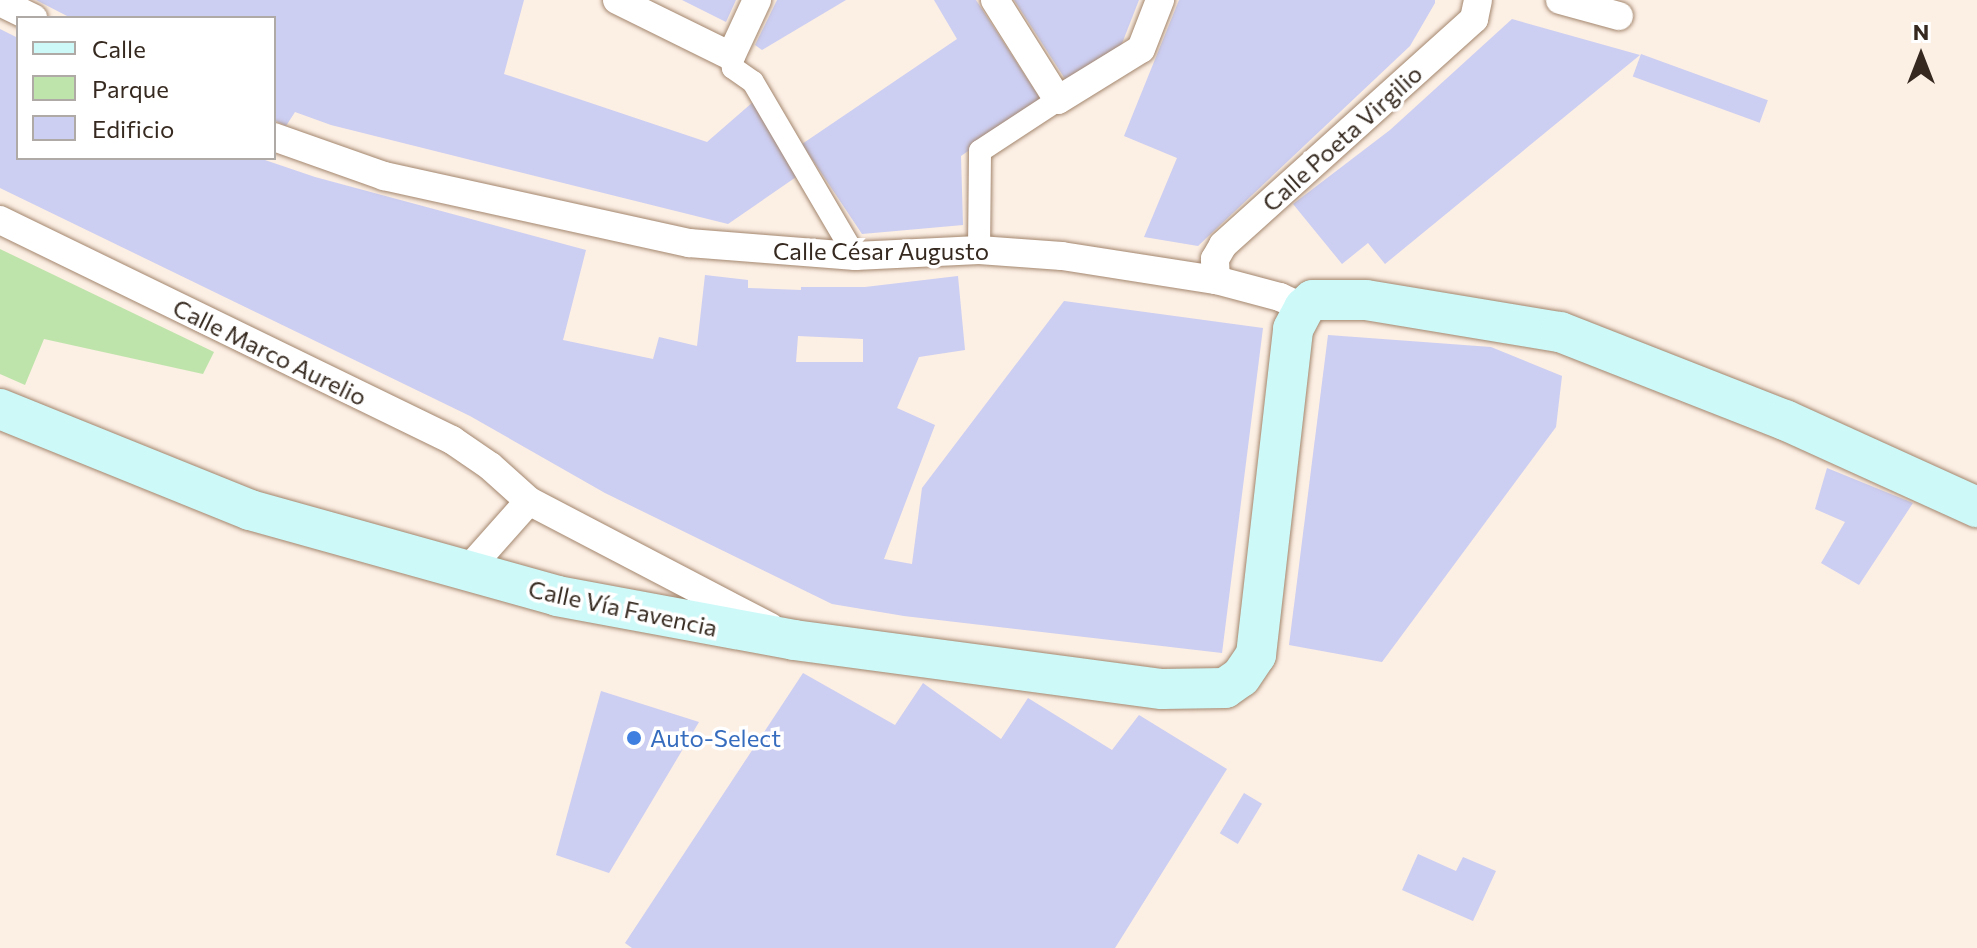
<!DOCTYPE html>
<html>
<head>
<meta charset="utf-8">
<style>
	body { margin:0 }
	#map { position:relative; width:1977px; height:948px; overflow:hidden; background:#fcefe4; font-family:Commissioner,sans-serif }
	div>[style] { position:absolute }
	.green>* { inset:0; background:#bfe4ab }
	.building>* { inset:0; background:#cccef2; transform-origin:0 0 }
	.roads { filter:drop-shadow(0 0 2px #a3866e) drop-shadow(0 0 2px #a3866e) }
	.pedestrian>* { height:22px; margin:-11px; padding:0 11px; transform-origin:11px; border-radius:11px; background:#fff }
	.minor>* { height:28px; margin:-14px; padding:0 14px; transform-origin:14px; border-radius:14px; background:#fff }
	.secondary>* { height:40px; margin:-20px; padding:0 20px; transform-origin:20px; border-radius:20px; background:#cef9f9 }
	.dots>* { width:22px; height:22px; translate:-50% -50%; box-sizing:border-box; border:4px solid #fff; border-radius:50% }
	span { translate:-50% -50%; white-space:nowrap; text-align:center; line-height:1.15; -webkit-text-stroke:7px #fff; paint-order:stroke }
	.street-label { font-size:24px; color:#362a20 }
	.shop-label { font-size:24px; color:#366cbe }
	.left { translate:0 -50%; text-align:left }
	.legend { position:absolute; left:16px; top:16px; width:260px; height:144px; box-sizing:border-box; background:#fff; border:2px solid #afaaa6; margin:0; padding:10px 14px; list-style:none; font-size:24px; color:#362a20 }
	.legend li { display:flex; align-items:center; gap:16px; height:40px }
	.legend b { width:40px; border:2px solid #afaaa6 }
	.north { position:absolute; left:1881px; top:16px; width:80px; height:80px; -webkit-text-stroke:6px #fff; paint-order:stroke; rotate:0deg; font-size:22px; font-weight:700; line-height:32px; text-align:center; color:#362a20 }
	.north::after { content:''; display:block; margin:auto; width:28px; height:36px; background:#362a20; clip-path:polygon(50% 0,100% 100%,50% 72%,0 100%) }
</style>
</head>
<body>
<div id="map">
	<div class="green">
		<div style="clip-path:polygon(0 249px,214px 352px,203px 374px,44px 339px,25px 385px,0 374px)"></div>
	</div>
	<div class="building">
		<div style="clip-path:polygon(36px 0,524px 0,504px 74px,707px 142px,753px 102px,799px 175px,728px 224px,331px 125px,295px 112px,286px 126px,274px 120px,274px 18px,71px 18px)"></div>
		<div style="clip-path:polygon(682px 0,736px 0,726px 22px)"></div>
		<div style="clip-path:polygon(777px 0,846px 0,762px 50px,755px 45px)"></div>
		<div style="clip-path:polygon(934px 0,976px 0,1041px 100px,961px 156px,963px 225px,862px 234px,802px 144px,957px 39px)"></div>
		<div style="clip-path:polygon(1014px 0,1139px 0,1121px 46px,1067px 82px)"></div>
		<div style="clip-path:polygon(1179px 0,1435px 0,1435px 3px,1410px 46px,1198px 246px,1144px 237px,1177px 158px,1124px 136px)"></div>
		<div style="clip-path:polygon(1512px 19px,1640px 55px,1385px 264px,1368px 243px,1342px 264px,1293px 204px,1390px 130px)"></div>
		<div style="clip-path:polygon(evenodd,0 29px,18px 38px,18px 158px,259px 158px,315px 177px,586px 250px,563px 340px,653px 359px,659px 337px,697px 346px,705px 275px,748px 280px,748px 288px,801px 290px,801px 287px,865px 287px,958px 276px,965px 350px,919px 357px,897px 408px,935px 425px,884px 559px,912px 564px,922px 488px,1064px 301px,1263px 328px,1222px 653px,904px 616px,832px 604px,605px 493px,470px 416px,0 188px,0 29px,798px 336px,863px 339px,863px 362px,796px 362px,798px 336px)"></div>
		<div style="left:1641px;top:54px;width:135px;height:24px;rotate:20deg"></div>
		<div style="clip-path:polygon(1328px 335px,1491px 347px,1562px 376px,1556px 427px,1382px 662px,1289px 645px)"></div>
		<div style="clip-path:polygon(1827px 468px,1913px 503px,1859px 585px,1821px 563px,1845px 522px,1815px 509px)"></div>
		<div style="clip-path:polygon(803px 673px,895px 725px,923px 683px,1001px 739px,1028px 698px,1112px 750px,1139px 715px,1227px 769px,1115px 948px,632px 948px,625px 943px)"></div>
		<div style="clip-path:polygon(601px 691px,699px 722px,609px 873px,556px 855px)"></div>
		<div style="left:1244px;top:793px;width:21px;height:47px;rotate:31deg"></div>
		<div style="clip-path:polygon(1418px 854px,1456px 871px,1463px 857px,1496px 871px,1473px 921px,1402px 890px)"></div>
	</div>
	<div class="roads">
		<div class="pedestrian">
			<div style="left:731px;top:56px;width:12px;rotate:81deg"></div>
			<div style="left:733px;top:68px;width:24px;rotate:35deg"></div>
			<div style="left:753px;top:82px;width:202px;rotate:59.6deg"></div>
			<div style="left:979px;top:250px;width:99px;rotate:-89.4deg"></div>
			<div style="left:980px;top:151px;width:93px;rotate:-33.2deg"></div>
		</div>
		<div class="minor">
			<div style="left:617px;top:0;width:127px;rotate:26.2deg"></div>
			<div style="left:731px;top:56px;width:62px;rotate:-65.1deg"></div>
			<div style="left:995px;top:0;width:118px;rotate:57.8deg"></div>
			<div style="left:1058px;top:100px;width:97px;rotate:-31.6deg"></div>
			<div style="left:1141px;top:49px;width:53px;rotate:-68.8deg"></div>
			<div style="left:1560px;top:0;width:61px;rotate:15.2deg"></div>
			<div style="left:0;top:2px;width:37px;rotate:26deg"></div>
			<div style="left:274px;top:137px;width:117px;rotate:19.5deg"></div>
			<div style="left:384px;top:176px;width:312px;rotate:12.4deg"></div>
			<div style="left:689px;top:243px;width:167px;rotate:4.5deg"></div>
			<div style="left:855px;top:256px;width:124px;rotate:-2.8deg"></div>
			<div style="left:979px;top:250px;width:83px;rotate:4.1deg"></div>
			<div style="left:1062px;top:256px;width:156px;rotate:8.9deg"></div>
			<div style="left:1216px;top:280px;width:66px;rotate:14.9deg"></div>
			<div style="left:1280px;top:297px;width:26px;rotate:25deg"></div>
			<div style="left:0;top:220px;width:503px;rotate:25.95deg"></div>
			<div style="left:452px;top:440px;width:46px;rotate:34.4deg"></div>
			<div style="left:490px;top:466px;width:52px;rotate:41.9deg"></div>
			<div style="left:1216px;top:280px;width:21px;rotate:-93deg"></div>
			<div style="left:1215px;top:259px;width:16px;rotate:-60deg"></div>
			<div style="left:1223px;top:245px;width:338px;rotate:-42deg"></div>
			<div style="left:1474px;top:19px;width:19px;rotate:-78deg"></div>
			<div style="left:465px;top:573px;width:96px;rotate:-48.4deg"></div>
			<div style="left:529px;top:501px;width:272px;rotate:27.6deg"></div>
		</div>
		<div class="secondary">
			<div style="left:0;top:409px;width:270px;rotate:22deg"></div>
			<div style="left:250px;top:510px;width:319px;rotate:15.6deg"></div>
			<div style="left:557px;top:596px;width:241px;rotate:10.5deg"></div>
			<div style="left:794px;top:640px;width:371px;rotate:7.6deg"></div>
			<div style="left:1162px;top:689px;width:63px;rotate:-0.9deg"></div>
			<div style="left:1225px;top:688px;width:19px;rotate:-35deg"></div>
			<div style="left:1241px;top:677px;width:27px;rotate:-56deg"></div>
			<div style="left:1256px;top:655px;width:328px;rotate:-83.5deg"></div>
			<div style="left:1293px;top:329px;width:24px;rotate:-62deg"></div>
			<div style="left:1304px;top:308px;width:12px;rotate:-42deg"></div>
			<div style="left:1313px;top:300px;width:53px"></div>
			<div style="left:1366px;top:300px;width:197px;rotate:9.4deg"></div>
			<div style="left:1560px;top:332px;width:242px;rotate:21.4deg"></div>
			<div style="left:1785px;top:420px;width:211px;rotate:24.4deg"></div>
		</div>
	</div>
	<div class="dots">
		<div style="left:634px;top:738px;background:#3f7fe0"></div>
	</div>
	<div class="street-label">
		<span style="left:1342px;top:138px;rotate:-42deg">Calle Poeta Virgilio</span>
		<span style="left:881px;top:251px">Calle César Augusto</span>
		<span style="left:270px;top:352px;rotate:26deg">Calle Marco Aurelio</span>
		<span style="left:623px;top:608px;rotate:12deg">Calle Vía Favencia</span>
	</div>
	<div class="shop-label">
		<span class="left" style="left:650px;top:738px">Auto-Select</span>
	</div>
	<ul class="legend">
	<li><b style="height:10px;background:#cef9f9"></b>Calle</li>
	<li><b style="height:22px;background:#bfe4ab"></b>Parque</li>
	<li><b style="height:22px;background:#cccef2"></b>Edificio</li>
	</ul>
	<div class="north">N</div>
</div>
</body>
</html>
